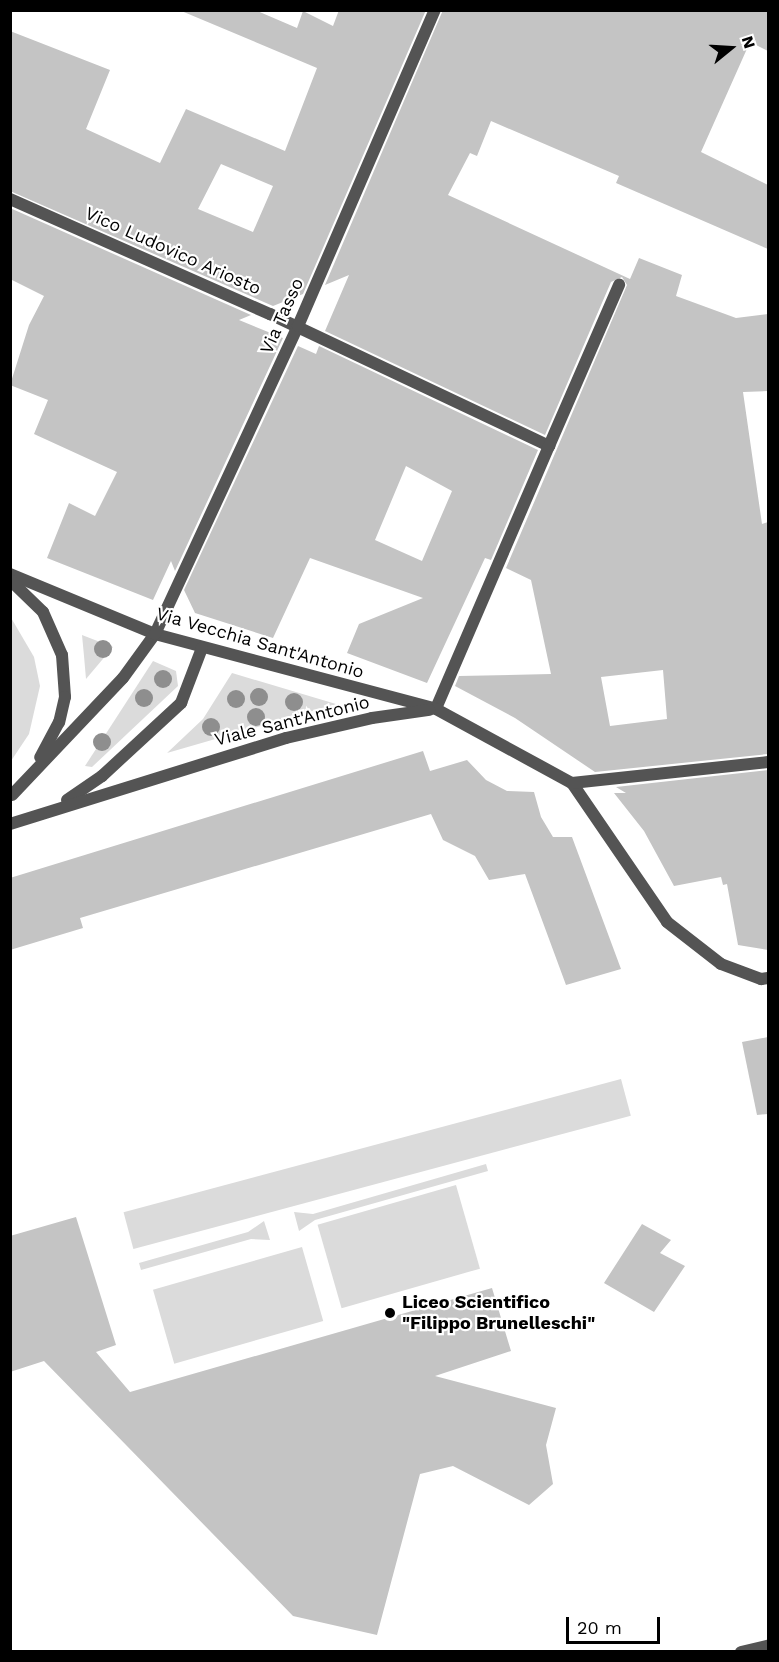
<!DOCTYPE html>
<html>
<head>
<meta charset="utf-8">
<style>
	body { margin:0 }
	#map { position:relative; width:779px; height:1662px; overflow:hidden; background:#fff; font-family:"Work Sans",sans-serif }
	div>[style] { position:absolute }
	.green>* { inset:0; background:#dbdbdb; transform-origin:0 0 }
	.building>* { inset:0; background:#c4c4c4 }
	.street>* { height:12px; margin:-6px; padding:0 6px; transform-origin:6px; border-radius:6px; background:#545454 }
	.trees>* { width:18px; height:18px; margin:-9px; border-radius:50%; background:#8e8e8e }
	.dots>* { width:16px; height:16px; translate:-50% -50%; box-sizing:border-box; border:3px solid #fff; border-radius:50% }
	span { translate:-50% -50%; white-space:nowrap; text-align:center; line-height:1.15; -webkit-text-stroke:4.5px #fff; paint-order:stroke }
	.street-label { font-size:18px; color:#000 }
	.poi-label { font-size:18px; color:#000; font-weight:700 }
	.left { translate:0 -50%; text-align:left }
	.frame { position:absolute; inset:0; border:12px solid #000; pointer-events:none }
	.north { position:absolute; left:701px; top:18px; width:60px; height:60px; -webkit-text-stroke:4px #fff; paint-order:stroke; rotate:72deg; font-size:16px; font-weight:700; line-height:24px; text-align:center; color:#000 }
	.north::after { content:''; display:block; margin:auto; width:21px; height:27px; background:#000; clip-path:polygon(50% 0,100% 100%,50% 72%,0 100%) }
	.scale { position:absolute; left:566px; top:1617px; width:94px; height:27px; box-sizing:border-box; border:3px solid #000; border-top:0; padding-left:8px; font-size:18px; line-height:21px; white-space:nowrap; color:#000; -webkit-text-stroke:4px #fff; paint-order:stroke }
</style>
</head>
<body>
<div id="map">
	<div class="green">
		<div style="clip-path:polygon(10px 616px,34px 657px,40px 686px,29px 734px,11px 761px)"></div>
		<div style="clip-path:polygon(82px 635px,113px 647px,86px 679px,84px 656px)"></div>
		<div style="clip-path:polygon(153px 661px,176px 671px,178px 686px,92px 767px,85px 766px)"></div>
		<div style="clip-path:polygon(232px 673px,336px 704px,337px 704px,167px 753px,203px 719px)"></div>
		<div style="left:621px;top:1079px;width:38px;height:515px;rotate:75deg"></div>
		<div style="clip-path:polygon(486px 1164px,488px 1171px,315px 1220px,299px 1231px,294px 1212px,313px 1214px)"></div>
		<div style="left:456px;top:1185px;width:87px;height:144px;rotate:74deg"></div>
		<div style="clip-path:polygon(264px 1221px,270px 1240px,251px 1239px,141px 1270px,139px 1263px,248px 1232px)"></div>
		<div style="left:302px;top:1247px;width:77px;height:155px;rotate:74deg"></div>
	</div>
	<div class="building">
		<div style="clip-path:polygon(evenodd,179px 10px,255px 10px,297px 28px,303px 11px,333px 26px,339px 10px,426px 10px,303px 294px,273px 306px,10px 191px,10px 31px,110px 70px,86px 129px,160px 163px,186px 109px,285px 151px,317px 68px,179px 10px,221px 164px,273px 186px,253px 232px,198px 209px,221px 164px)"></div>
		<div style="clip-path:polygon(evenodd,443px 10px,768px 10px,768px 51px,750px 42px,701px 152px,768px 185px,768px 249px,616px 183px,619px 176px,491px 121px,477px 156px,470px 153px,448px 195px,630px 279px,639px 258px,682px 275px,676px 296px,736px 318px,768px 314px,768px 391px,743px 392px,762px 524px,768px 522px,768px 754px,595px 772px,515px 718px,455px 686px,459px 676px,551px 674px,531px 580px,506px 568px,627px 285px,622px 277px,611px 282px,545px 435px,325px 331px,349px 275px,325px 285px,443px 10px,663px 670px,667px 719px,610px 726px,601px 677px,663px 670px)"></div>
		<div style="clip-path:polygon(10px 208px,251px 315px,239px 320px,283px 338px,175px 571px,171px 561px,153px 600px,47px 558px,69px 503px,95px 516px,117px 472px,34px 434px,48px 400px,10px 385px,29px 325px,44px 296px,10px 279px)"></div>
		<div style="clip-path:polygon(evenodd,298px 346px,316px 354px,319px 346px,538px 450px,491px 560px,485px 558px,427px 683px,347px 653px,359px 624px,423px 598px,310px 558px,273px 638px,195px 613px,184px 590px,298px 346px,406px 466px,452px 491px,422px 561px,375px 540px,406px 466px)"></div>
		<div style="clip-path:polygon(423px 751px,430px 771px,467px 760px,486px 780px,507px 791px,534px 792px,541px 817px,553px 837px,572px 837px,621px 969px,566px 985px,525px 874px,489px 880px,475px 856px,443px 840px,431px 814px,80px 918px,83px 928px,10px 950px,10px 878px)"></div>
		<div style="clip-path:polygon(768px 770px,768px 950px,738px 945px,727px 884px,723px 885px,721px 877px,674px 886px,644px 831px,614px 793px,626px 793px,616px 787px)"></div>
		<div style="clip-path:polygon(768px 1037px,768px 1114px,757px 1115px,742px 1042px)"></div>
		<div style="clip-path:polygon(76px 1217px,116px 1345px,96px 1352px,130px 1392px,492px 1288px,511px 1351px,435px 1376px,556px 1408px,546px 1445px,553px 1484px,529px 1505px,453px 1466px,420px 1474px,377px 1635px,293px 1616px,44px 1361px,10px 1372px,10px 1236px)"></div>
		<div style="clip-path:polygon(642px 1224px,671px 1240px,660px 1253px,685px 1266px,654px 1312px,604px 1283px)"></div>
	</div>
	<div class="street">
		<div style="left:10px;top:199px;width:284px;rotate:23.9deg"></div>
		<div style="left:270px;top:314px;width:309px;rotate:25.3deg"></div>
		<div style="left:549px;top:446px;width:286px;rotate:113.3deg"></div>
		<div style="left:549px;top:446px;width:176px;rotate:-66.5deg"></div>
		<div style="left:10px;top:574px;width:157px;rotate:22.5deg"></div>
		<div style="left:155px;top:634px;width:291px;rotate:14.9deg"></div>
		<div style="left:436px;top:709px;width:155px;rotate:28.6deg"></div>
		<div style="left:572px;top:783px;width:168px;rotate:55.6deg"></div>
		<div style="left:667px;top:922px;width:68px;rotate:37.9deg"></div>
		<div style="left:721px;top:964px;width:43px;rotate:20.6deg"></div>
		<div style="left:761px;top:979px;width:7px;rotate:-8deg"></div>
		<div style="left:10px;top:580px;width:46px;rotate:44.1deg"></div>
		<div style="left:43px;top:612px;width:47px;rotate:66.2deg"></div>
		<div style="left:62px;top:655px;width:42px;rotate:85.9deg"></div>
		<div style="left:65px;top:697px;width:26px;rotate:103deg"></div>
		<div style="left:59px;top:722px;width:40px;rotate:118deg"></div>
		<div style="left:572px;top:783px;width:197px;rotate:-6.1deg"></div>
		<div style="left:12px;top:795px;width:161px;rotate:-46.5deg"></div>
		<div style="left:123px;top:678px;width:54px;rotate:-54deg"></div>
		<div style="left:155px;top:634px;width:340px;rotate:-65.1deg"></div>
		<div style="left:298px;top:326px;width:344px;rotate:-66.6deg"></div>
		<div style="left:67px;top:800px;width:42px;rotate:-34.4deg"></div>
		<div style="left:102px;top:776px;width:108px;rotate:-42.7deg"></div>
		<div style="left:181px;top:703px;width:59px;rotate:-69.1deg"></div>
		<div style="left:10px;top:824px;width:289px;rotate:-17.3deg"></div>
		<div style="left:286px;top:738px;width:88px;rotate:-13.1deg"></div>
		<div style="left:372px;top:718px;width:58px;rotate:-8deg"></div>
		<div style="left:741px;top:1652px;width:28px;rotate:-13deg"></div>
	</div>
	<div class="trees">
		<div style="left:103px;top:649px"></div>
		<div style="left:163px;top:679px"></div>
		<div style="left:259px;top:697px"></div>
		<div style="left:144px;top:698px"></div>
		<div style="left:236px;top:699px"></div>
		<div style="left:294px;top:702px"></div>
		<div style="left:256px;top:717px"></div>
		<div style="left:211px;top:727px"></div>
		<div style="left:102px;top:742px"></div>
	</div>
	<div class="dots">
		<div style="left:390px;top:1313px;background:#000"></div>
	</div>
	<div class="street-label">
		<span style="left:173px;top:251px;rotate:24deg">Vico Ludovico Ariosto</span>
		<span style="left:282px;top:316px;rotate:-66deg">Via Tasso</span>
		<span style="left:260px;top:643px;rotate:16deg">Via Vecchia Sant'Antonio</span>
		<span style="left:292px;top:721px;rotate:-14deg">Viale Sant'Antonio</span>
	</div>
	<div class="poi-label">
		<span class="left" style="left:402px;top:1313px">Liceo Scientifico<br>"Filippo Brunelleschi"</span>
	</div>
	<div class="frame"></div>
	<div class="north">N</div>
	<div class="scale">20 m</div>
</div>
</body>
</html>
